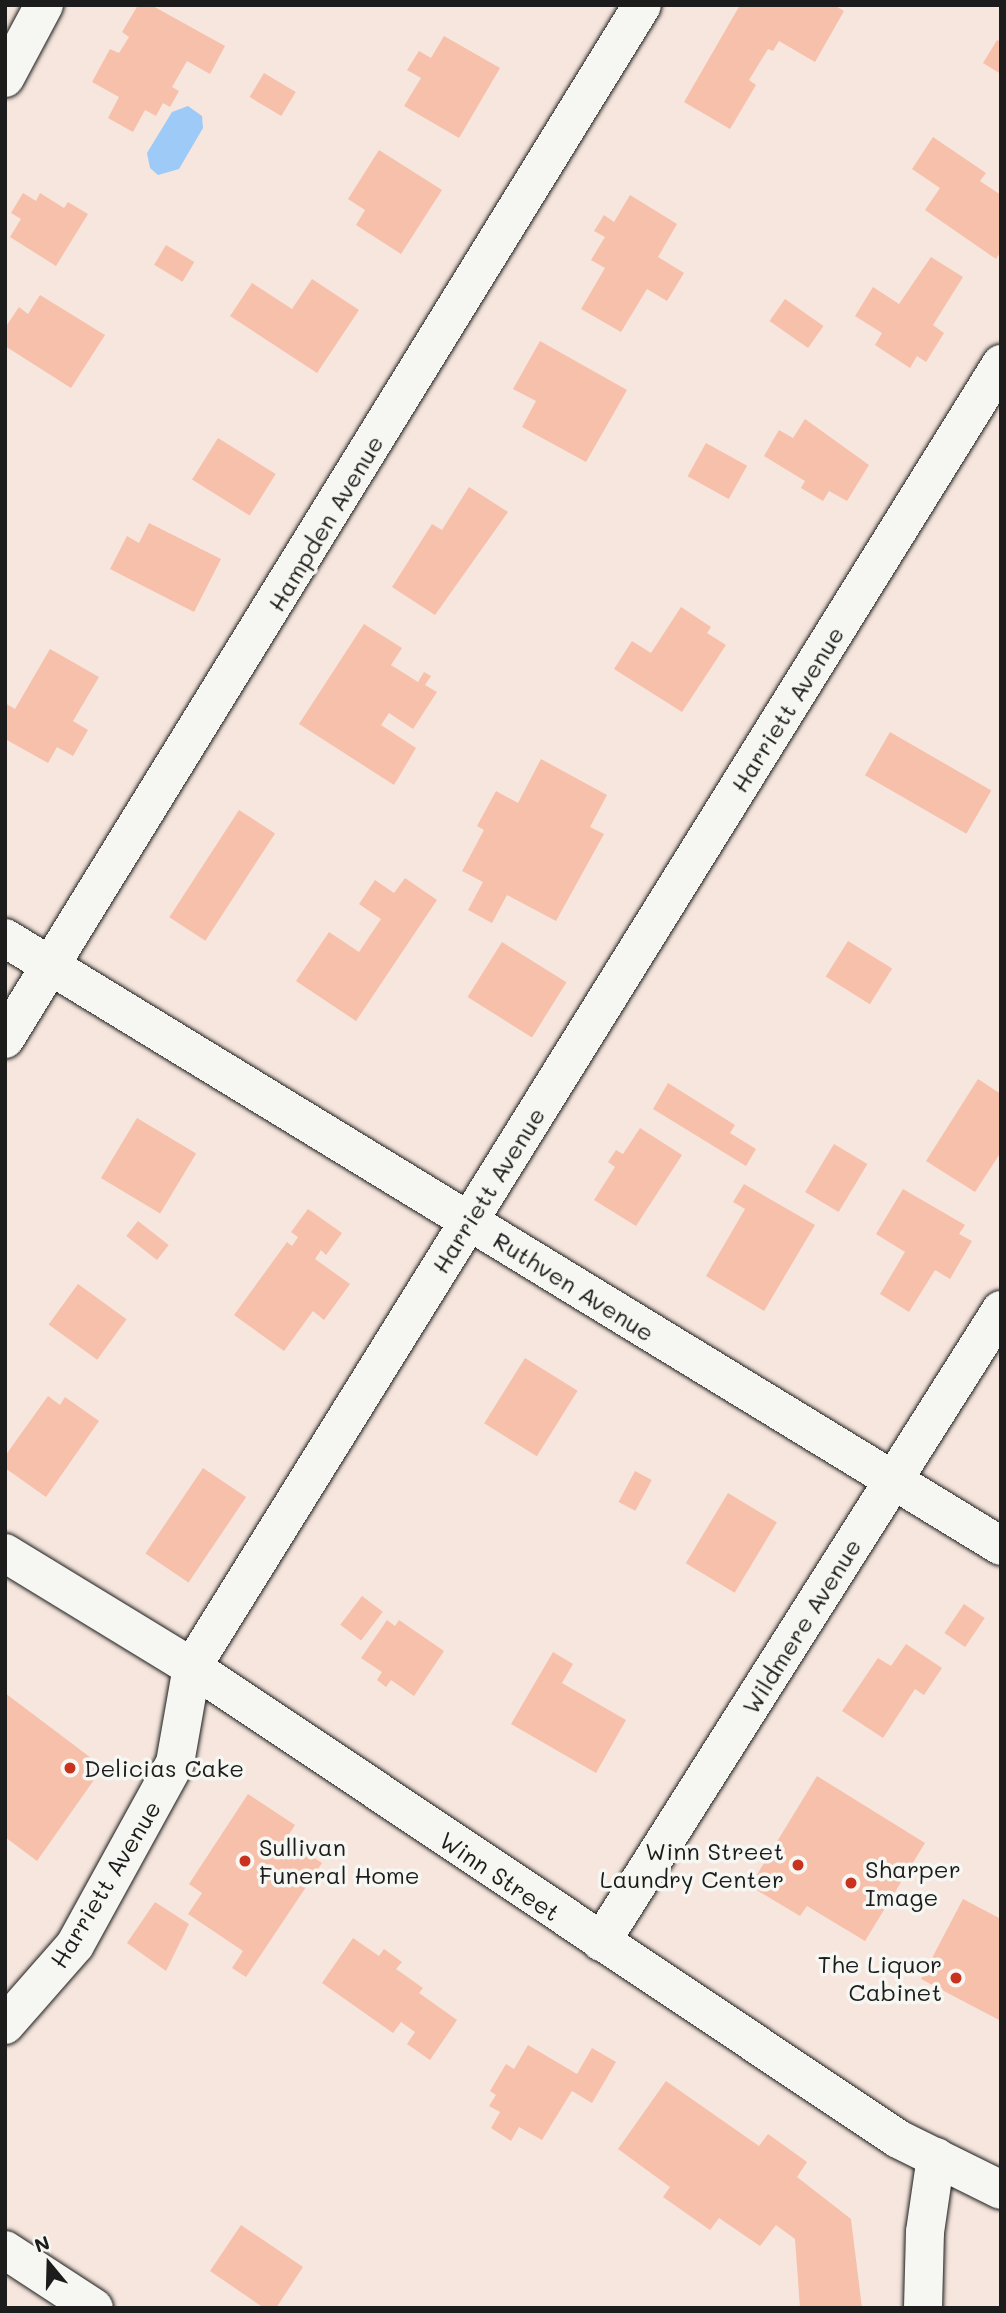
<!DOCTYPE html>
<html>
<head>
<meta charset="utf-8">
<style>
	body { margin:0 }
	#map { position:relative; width:1006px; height:2313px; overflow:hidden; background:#f6e6dd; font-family:Mali,sans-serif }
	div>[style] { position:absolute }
	.water>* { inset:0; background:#9dcaf7 }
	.building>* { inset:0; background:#f7c0ab; transform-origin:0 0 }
	.roads { filter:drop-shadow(0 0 2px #1c1c1c) drop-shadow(0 0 2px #1c1c1c) }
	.street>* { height:38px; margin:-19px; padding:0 19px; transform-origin:19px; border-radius:19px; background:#f6f6f2 }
	.secondary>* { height:38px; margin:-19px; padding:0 19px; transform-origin:19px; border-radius:19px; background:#f6f6f2 }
	.dots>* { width:19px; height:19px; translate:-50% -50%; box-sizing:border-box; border:4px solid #f6f6f2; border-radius:50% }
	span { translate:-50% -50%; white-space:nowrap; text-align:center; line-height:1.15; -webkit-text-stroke:7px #f6f6f2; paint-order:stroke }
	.street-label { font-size:24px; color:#1c1c1c }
	.poi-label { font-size:24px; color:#1c1c1c }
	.left { translate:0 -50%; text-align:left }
	.right { translate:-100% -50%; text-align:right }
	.frame { position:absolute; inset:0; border:7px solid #1c1c1c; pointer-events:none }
	.north { position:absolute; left:14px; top:2229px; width:70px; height:70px; -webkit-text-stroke:5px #f6f6f2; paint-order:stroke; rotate:341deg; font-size:19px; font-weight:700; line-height:28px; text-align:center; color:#1c1c1c }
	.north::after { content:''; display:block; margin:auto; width:24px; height:32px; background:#1c1c1c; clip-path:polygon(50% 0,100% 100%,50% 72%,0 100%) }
</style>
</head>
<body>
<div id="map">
	<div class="water">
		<div style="clip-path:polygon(188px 106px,202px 116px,203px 128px,179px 169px,158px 175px,150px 168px,147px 153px,172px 112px)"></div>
	</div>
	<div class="building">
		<div style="clip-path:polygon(138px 5px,151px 5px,225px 46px,210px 74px,187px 61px,172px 87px,179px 91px,170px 107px,163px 103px,156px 116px,145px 110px,133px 132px,108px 118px,119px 97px,92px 82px,110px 49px,119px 53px,129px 37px,122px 32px)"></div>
		<div style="clip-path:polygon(740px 5px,834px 5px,844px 11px,815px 62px,779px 41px,773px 51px,768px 49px,749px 80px,756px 85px,730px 129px,684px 102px)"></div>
		<div style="clip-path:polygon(444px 36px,500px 68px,459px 138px,404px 106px,421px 78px,407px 70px,419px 51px,431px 58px)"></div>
		<div style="clip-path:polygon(997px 40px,1001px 42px,1001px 74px,983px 63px)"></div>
		<div style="left:264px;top:73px;width:37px;height:28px;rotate:31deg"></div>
		<div style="clip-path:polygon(933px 137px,986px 173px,980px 181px,1001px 195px,1001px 251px,996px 259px,925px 210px,940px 188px,912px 169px)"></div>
		<div style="clip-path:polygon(379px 150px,442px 190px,401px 254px,356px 225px,365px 210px,348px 199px)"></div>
		<div style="clip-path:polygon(23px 193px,36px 201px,40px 193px,64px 208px,68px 202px,88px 214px,56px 266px,10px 237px,21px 219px,11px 213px)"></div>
		<div style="clip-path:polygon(630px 195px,677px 224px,658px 257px,684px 273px,667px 301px,647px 289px,621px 332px,581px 309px,605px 268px,591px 260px,605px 237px,594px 231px,604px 215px,614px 222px)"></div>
		<div style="left:166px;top:245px;width:33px;height:23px;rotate:31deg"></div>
		<div style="clip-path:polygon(931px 257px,963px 277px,933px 325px,944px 333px,926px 362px,917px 356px,910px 368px,875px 345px,882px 333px,855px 316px,873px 287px,899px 304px)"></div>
		<div style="clip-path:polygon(312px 279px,359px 310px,317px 373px,230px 316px,252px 283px,292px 309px)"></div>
		<div style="clip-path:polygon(40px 295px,105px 335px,71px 388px,5px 346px,5px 328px,19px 307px,28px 314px)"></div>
		<div style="left:785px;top:299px;width:47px;height:27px;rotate:35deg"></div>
		<div style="clip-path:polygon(540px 341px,627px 390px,586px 462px,522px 427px,536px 401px,513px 389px)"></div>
		<div style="clip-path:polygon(805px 419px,869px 465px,847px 501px,829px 491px,823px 501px,801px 488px,805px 481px,764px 456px,779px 430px,793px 438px)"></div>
		<div style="left:218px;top:438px;width:68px;height:49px;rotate:32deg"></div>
		<div style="left:706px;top:443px;width:47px;height:38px;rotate:29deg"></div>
		<div style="clip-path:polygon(469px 487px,508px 512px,435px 615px,392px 587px,432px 524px,442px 530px)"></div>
		<div style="clip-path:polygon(149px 523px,221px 559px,194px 612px,110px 569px,127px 536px,139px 543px)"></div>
		<div style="clip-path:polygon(681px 607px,711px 627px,707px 633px,726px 645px,682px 712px,614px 669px,632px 641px,651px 653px)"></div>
		<div style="clip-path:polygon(364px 624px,402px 648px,391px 665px,418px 682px,424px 672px,431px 676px,425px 685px,437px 692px,413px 729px,389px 713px,381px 725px,416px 748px,394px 785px,299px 724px)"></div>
		<div style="clip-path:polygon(50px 649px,99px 677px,73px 721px,88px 730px,73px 756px,57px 747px,48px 763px,5px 739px,5px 703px,15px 709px)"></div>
		<div style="left:890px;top:732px;width:117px;height:50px;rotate:30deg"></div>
		<div style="clip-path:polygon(541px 759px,607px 795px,590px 827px,604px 834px,556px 921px,507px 895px,492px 923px,468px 910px,483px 882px,462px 871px,484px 830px,477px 826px,496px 791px,518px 803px)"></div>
		<div style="left:239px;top:810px;width:43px;height:128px;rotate:33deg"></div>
		<div style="clip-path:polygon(405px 878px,437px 900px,356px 1021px,296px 981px,329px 932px,359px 952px,381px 919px,359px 904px,375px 880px,394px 893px)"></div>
		<div style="left:848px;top:941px;width:52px;height:42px;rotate:32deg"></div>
		<div style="left:502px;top:942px;width:76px;height:65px;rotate:32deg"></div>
		<div style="clip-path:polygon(978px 1079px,1001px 1094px,1001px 1152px,975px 1192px,926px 1161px)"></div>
		<div style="clip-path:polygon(668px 1083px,735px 1125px,730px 1133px,756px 1149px,746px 1166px,653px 1109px)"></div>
		<div style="left:137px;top:1118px;width:69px;height:70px;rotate:31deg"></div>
		<div style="clip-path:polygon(640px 1128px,682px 1155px,636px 1226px,594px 1200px,615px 1167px,608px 1162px,616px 1150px,623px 1154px)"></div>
		<div style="left:834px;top:1144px;width:39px;height:56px;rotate:31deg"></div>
		<div style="clip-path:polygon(744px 1184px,815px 1225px,764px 1311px,706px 1276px,745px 1209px,733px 1202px)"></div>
		<div style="clip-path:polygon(903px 1189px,965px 1225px,959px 1234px,972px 1241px,950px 1279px,935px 1270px,909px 1312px,880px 1294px,905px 1252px,876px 1234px)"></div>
		<div style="clip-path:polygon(308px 1209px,342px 1233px,326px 1255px,321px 1250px,315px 1259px,350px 1284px,324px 1320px,313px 1311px,284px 1351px,234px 1315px,287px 1242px,292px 1246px,298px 1237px,291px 1232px)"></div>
		<div style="left:138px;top:1221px;width:39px;height:19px;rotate:38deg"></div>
		<div style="left:78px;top:1284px;width:60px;height:50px;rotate:36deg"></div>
		<div style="left:525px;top:1358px;width:62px;height:77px;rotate:32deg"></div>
		<div style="clip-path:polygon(48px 1396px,60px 1405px,65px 1397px,99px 1421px,46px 1497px,5px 1468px,5px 1456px)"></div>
		<div style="left:203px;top:1468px;width:52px;height:103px;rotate:34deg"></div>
		<div style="left:635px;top:1471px;width:19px;height:35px;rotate:28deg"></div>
		<div style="left:728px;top:1493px;width:57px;height:82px;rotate:31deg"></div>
		<div style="left:362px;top:1596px;width:26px;height:36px;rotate:37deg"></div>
		<div style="left:964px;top:1604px;width:25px;height:35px;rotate:34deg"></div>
		<div style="clip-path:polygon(387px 1620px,395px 1626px,399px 1620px,444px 1651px,414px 1696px,391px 1680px,386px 1687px,377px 1680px,382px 1672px,361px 1658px)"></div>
		<div style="clip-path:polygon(906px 1644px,942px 1668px,924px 1695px,915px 1689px,883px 1738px,842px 1711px,878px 1658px,891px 1666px)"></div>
		<div style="clip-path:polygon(553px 1652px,573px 1664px,562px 1683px,626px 1720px,596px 1773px,511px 1724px)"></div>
		<div style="clip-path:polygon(5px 1693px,103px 1767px,37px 1861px,5px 1837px)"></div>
		<div style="clip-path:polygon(817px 1776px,925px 1843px,865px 1941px,807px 1906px,800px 1916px,750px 1886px)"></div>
		<div style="clip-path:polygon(248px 1794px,295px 1825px,286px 1839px,322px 1863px,246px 1977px,232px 1968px,243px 1951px,188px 1914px,202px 1893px,189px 1884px)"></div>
		<div style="clip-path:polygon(963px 1899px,1001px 1919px,1001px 2021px,921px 1979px)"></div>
		<div style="clip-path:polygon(155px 1902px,189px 1924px,166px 1971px,127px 1943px)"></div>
		<div style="clip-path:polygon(353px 1938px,379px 1956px,384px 1949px,402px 1962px,396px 1969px,423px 1988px,419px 1993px,457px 2020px,430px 2060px,407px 2044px,415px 2032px,401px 2022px,393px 2033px,322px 1983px)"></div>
		<div style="clip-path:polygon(528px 2045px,577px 2074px,592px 2048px,616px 2062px,592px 2103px,572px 2091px,542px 2140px,519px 2127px,511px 2141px,491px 2128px,500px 2112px,489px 2106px,496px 2095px,490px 2091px,506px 2064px,514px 2069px)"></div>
		<div style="clip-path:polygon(666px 2081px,759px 2146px,768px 2134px,807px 2162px,797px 2177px,851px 2219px,862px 2308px,800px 2308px,795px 2239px,776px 2225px,760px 2246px,719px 2218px,710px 2230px,663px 2197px,670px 2187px,618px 2149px)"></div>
		<div style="clip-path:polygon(241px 2225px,303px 2267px,276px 2308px,264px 2308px,210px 2271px)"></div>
	</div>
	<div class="roads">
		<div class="street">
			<div style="left:5px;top:78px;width:83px;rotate:-61.9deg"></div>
			<div style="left:5px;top:938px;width:1167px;rotate:31.4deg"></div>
			<div style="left:5px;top:1039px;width:1214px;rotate:-58.36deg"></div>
			<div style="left:601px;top:1942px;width:748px;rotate:-57.67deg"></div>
			<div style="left:5px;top:2025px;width:106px;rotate:-48.8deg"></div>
			<div style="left:75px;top:1945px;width:208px;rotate:-61.2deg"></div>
			<div style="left:175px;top:1763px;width:97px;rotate:-80deg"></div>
			<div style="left:192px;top:1667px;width:1534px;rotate:-58.16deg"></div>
			<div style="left:5px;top:2250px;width:106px;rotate:33.1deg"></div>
		</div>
		<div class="secondary">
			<div style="left:5px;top:1553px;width:219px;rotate:31.4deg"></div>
			<div style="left:192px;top:1667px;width:849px;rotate:33.76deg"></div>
			<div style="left:898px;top:2139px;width:115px;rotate:26.3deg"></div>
			<div style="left:923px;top:2308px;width:76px;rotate:-88.5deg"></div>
			<div style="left:925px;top:2232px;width:76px;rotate:-81.7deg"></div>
		</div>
	</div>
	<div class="dots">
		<div style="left:70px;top:1768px;background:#c8321e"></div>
		<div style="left:245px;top:1861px;background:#c8321e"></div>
		<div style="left:798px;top:1865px;background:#c8321e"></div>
		<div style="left:851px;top:1883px;background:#c8321e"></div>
		<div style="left:956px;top:1978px;background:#c8321e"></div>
	</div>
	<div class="street-label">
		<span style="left:325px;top:523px;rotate:-59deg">Hampden Avenue</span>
		<span style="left:787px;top:709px;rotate:-58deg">Harriett Avenue</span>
		<span style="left:488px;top:1190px;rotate:-58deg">Harriett Avenue</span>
		<span style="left:574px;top:1286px;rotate:32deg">Ruthven Avenue</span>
		<span style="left:801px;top:1626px;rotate:-58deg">Wildmere Avenue</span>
		<span style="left:500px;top:1876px;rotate:34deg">Winn Street</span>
		<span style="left:105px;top:1884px;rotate:-59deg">Harriett Avenue</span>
	</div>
	<div class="poi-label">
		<span class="left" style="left:84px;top:1768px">Delicias Cake</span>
		<span class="left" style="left:259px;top:1861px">Sullivan<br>Funeral Home</span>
		<span class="right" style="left:784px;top:1865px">Winn Street<br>Laundry Center</span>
		<span class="left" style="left:865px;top:1883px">Sharper<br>Image</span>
		<span class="right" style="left:942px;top:1978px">The Liquor<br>Cabinet</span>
	</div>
	<div class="frame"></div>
	<div class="north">N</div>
</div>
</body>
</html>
